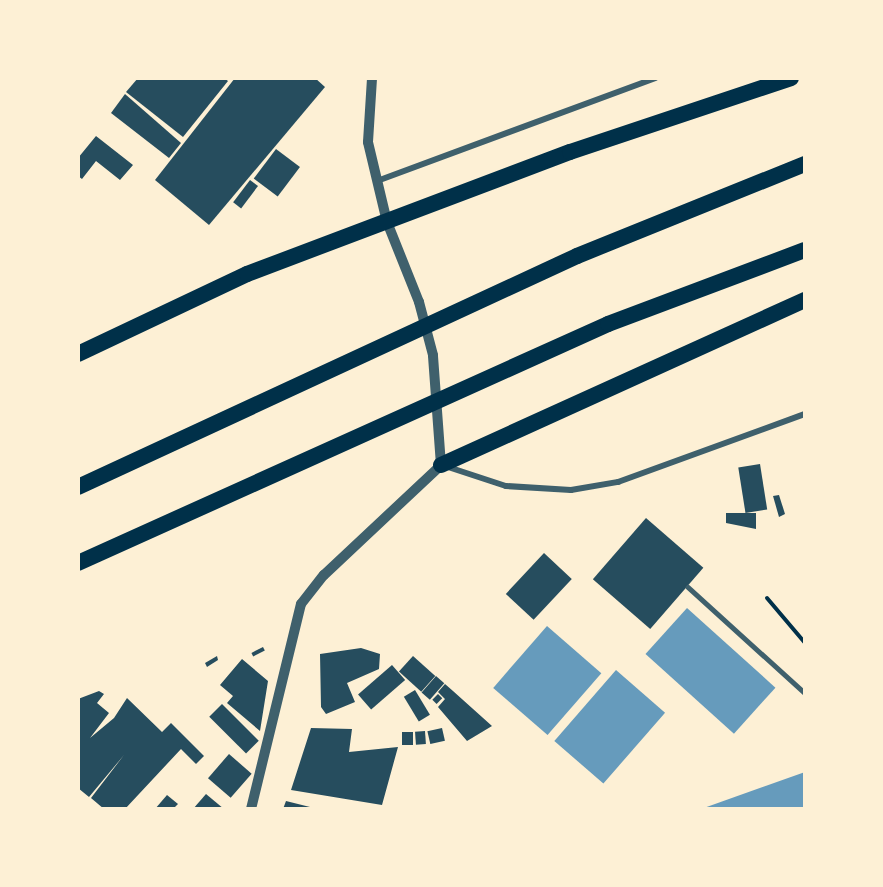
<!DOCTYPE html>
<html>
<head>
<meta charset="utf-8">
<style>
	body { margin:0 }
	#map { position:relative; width:883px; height:887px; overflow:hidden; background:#fdf0d5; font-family:Helvetica,sans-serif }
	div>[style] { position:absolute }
	.water>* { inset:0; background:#669bbc; transform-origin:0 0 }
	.building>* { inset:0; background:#264d5e; transform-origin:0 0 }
	.path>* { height:4px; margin:-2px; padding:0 2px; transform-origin:2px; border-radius:2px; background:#003049 }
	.service>* { height:4.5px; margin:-2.25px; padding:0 2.25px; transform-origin:2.25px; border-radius:2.25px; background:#3f606c }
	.minor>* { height:6px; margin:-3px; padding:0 3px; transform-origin:3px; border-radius:3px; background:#3f606c }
	.tertiary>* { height:10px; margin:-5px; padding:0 5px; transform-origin:5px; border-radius:5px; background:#3f606c }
	.trunk>* { height:16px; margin:-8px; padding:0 8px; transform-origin:8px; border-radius:8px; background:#003049 }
	span { translate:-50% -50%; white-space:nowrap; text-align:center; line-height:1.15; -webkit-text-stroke:4.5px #fdf0d5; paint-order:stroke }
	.frame { position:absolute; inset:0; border:80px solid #fdf0d5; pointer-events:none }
</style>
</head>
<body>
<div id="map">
	<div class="water">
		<div style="left:687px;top:608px;width:119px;height:62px;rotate:42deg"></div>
		<div style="left:547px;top:626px;width:72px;height:82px;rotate:41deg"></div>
		<div style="left:616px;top:670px;width:65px;height:94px;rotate:41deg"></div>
		<div style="clip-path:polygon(805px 772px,805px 809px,701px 809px)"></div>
	</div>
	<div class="building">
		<div style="clip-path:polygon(138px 78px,224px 78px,228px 81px,183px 137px,126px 92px)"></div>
		<div style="clip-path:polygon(235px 78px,315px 78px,325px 87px,209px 225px,155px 180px)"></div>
		<div style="clip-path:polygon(125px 94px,181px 143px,169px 158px,111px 113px)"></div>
		<div style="clip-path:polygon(96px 136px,133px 165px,120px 180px,96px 161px,82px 179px,78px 176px,78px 158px)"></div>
		<div style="left:276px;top:149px;width:30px;height:37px;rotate:37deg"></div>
		<div style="left:250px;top:180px;width:10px;height:28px;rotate:37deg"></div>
		<div style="left:760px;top:464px;width:46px;height:22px;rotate:81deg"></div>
		<div style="clip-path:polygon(779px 495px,785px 514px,779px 517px,773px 496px)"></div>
		<div style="clip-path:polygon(726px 513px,756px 513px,756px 529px,726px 523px)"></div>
		<div style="left:646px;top:518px;width:76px;height:81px;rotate:41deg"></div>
		<div style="left:544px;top:553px;width:38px;height:56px;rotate:43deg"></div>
		<div style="left:263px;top:647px;width:4px;height:13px;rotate:63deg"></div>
		<div style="clip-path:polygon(361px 648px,380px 654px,379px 669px,347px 683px,355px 702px,326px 714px,321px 707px,320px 654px)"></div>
		<div style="clip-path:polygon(217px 656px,218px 660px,207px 667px,205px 663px)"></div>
		<div style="left:413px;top:656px;width:30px;height:21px;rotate:42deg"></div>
		<div style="clip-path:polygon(242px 659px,268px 681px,260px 731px,227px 703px,233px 696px,220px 685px)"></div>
		<div style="left:392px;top:665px;width:20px;height:45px;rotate:49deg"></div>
		<div style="left:436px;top:676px;width:11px;height:22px;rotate:41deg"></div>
		<div style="clip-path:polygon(445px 684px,453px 691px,492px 726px,467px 741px,438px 707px,445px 699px,438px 692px)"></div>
		<div style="left:415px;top:690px;width:29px;height:13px;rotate:59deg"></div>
		<div style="clip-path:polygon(99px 691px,104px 694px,97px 703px,109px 713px,90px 738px,114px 718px,127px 698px,162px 732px,171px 723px,204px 756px,196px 764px,181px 749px,125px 809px,104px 809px,91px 798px,124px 755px,89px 797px,78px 788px,78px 699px)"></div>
		<div style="left:438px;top:694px;width:6px;height:8px;rotate:45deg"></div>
		<div style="left:222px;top:704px;width:52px;height:18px;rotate:45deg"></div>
		<div style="clip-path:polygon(311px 728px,352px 729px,349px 752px,398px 747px,382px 805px,291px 790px)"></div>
		<div style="left:442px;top:728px;width:13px;height:15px;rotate:77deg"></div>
		<div style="left:425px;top:731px;width:13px;height:10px;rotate:86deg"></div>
		<div style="left:402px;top:732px;width:11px;height:13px"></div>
		<div style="left:229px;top:754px;width:30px;height:32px;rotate:41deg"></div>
		<div style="clip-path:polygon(206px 794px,224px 809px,193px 809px)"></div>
		<div style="clip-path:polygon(167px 795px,178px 804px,173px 809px,155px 809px)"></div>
		<div style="clip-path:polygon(286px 801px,314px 808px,314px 809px,283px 809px)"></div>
	</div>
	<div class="path">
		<div style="left:767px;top:598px;width:59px;rotate:49.8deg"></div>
	</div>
	<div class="service">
		<div style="left:688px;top:587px;width:158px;rotate:42.2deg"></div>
	</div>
	<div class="minor">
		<div style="left:377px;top:181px;width:297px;rotate:-20.3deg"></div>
		<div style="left:445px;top:466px;width:64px;rotate:18.2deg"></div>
		<div style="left:506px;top:486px;width:65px;rotate:3.5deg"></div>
		<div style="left:571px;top:490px;width:48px;rotate:-9.7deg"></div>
		<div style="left:618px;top:482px;width:199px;rotate:-20deg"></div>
	</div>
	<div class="tertiary">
		<div style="left:251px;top:809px;width:211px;rotate:-76.3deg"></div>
		<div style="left:301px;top:604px;width:37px;rotate:-52deg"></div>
		<div style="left:324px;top:575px;width:161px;rotate:-43.2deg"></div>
		<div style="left:441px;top:465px;width:110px;rotate:-94.2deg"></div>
		<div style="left:433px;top:355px;width:55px;rotate:-104.8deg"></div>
		<div style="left:419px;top:302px;width:86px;rotate:-111.8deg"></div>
		<div style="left:387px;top:222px;width:82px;rotate:-103.4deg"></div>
		<div style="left:368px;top:142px;width:64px;rotate:-86.4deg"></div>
	</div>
	<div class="trunk">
		<div style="left:78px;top:354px;width:187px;rotate:-25.3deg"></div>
		<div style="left:247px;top:274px;width:345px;rotate:-20.7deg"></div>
		<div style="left:570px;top:152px;width:233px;rotate:-18.5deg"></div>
		<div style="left:441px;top:465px;width:400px;rotate:-24.4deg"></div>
		<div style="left:78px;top:487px;width:550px;rotate:-24.84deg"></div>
		<div style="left:577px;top:256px;width:246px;rotate:-22deg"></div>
		<div style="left:78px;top:563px;width:581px;rotate:-24.27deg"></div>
		<div style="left:608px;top:324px;width:210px;rotate:-20.6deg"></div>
	</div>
	<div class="frame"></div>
</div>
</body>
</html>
